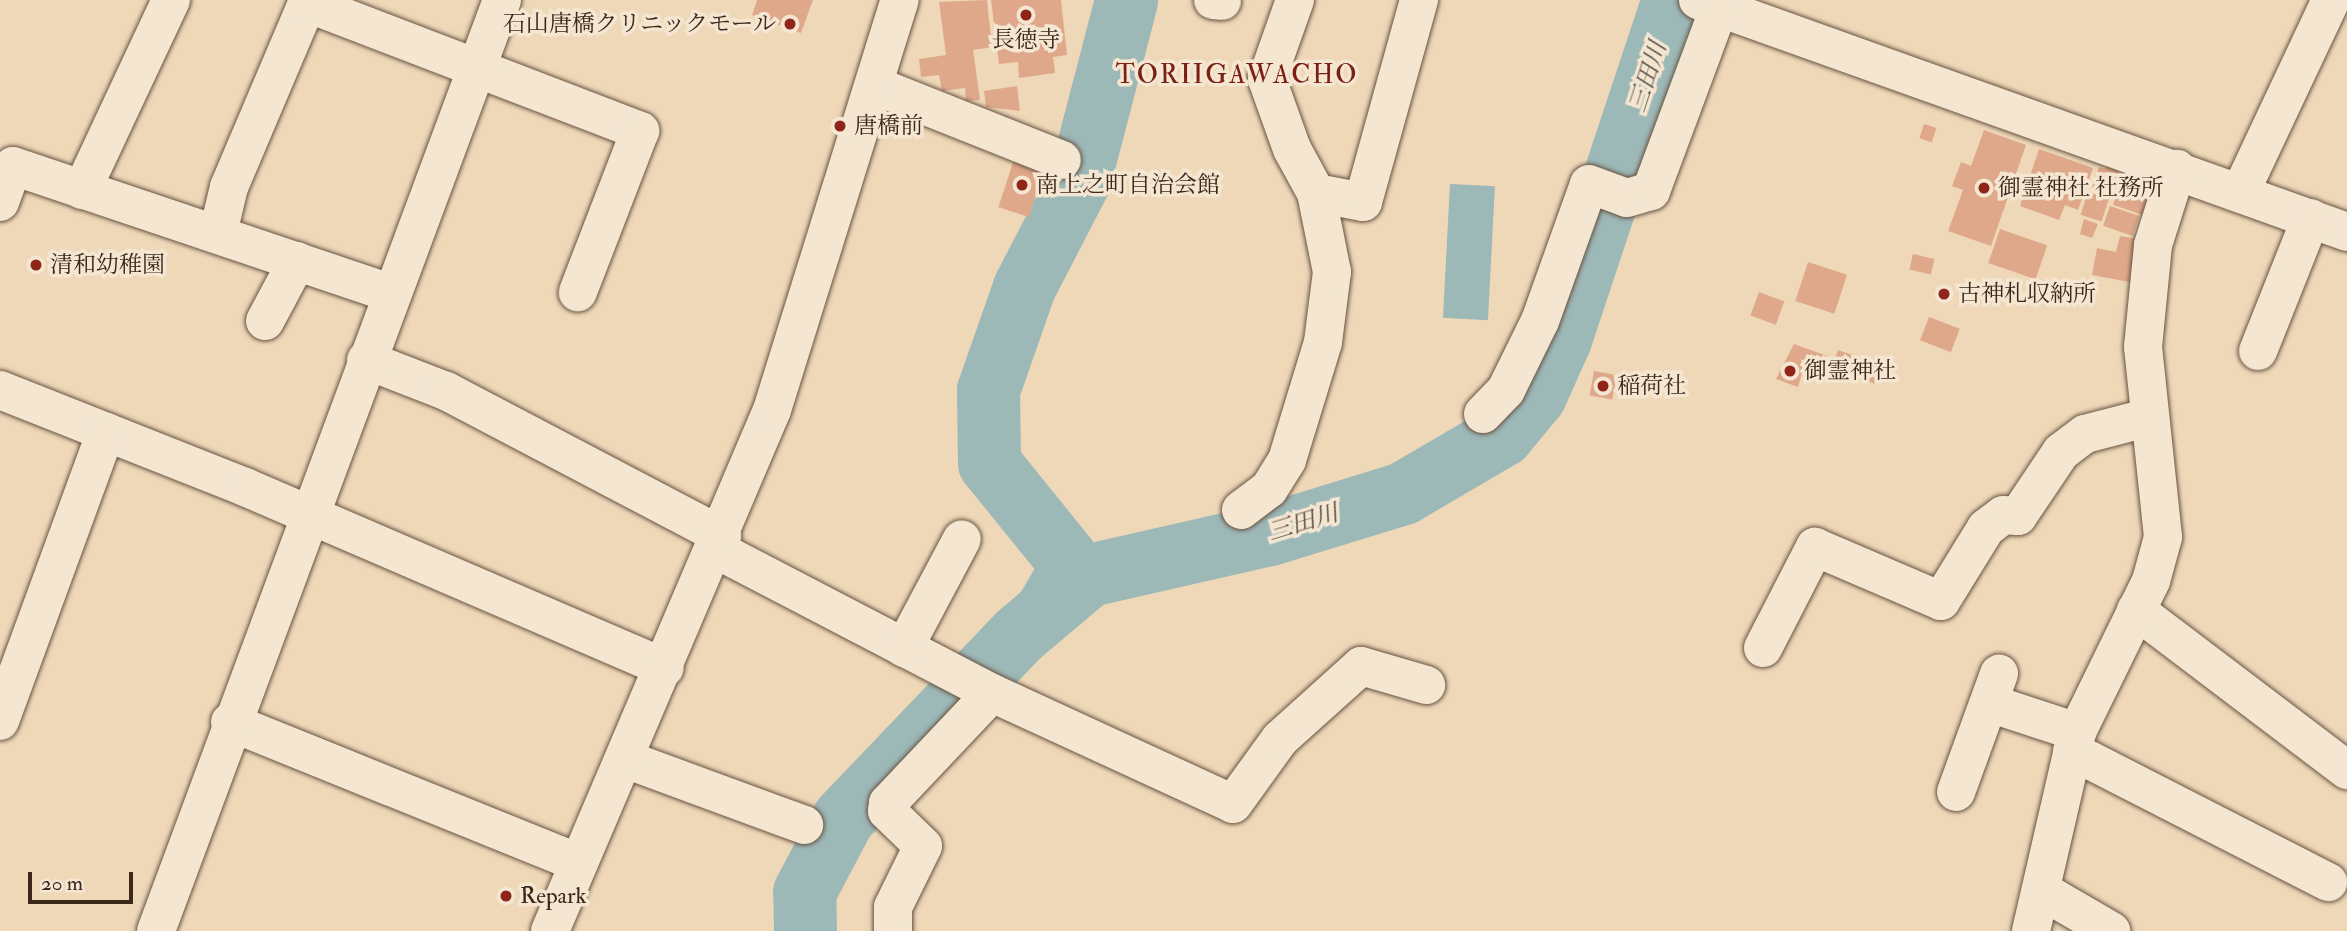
<!DOCTYPE html>
<html>
<head>
<meta charset="utf-8">
<style>
	body { margin:0 }
	#map { position:relative; width:2347px; height:931px; overflow:hidden; background:#eed8b8; font-family:"IM FELL Double Pica","Noto Serif JP",serif }
	div>[style] { position:absolute }
	.water>* { inset:0; background:#9cb8b7; transform-origin:0 0 }
	.river>* { height:63px; margin:-31.5px; padding:0 31.5px; transform-origin:31.5px; border-radius:31.5px; background:#9cb8b7 }
	.building>* { inset:0; background:#e0a88b; transform-origin:0 0 }
	.roads { filter:drop-shadow(0 0 2px #685342) drop-shadow(0 0 2px #685342) }
	.minor>* { height:38px; margin:-19px; padding:0 19px; transform-origin:19px; border-radius:19px; background:#f4e6d1 }
	.dots>* { width:19px; height:19px; translate:-50% -50%; box-sizing:border-box; border:4px solid #f4e6d1; border-radius:50% }
	span { translate:-50% -50%; white-space:nowrap; text-align:center; line-height:1.15; -webkit-text-stroke:7px #f4e6d1; paint-order:stroke }
	.poi-label { font-size:23px; color:#3c271b }
	.right { translate:-100% -50%; text-align:right }
	.left { translate:0 -50%; text-align:left }
	.water-label { font-size:24px; color:#544b42; font-style:italic }
	.quarter-label { font-size:26px; color:#7a1f14; letter-spacing:2px }
	.scale { position:absolute; left:28px; top:872px; width:105px; height:32px; box-sizing:border-box; border:4px solid #3c271b; border-top:0; padding-left:9px; font-size:21px; line-height:24px; white-space:nowrap; color:#3c271b; -webkit-text-stroke:5px #f4e6d1; paint-order:stroke }
</style>
</head>
<body>
<div id="map">
	<div class="water">
		<div style="left:1450px;top:184px;width:45px;height:134px;rotate:3deg"></div>
	</div>
	<div class="river">
		<div style="left:1048px;top:607px;width:42px;rotate:-59.7deg"></div>
		<div style="left:1069px;top:571px;width:13px;rotate:-103deg"></div>
		<div style="left:1066px;top:558px;width:122px;rotate:-129deg"></div>
		<div style="left:989px;top:463px;width:73px;rotate:-90.8deg"></div>
		<div style="left:988px;top:390px;width:109px;rotate:-70.7deg"></div>
		<div style="left:1024px;top:287px;width:119px;rotate:-62.6deg"></div>
		<div style="left:1079px;top:181px;width:187px;rotate:-75.4deg"></div>
		<div style="left:805px;top:931px;width:39px;rotate:-91deg"></div>
		<div style="left:804px;top:892px;width:84px;rotate:-62.2deg"></div>
		<div style="left:843px;top:818px;width:255px;rotate:-46.3deg"></div>
		<div style="left:1019px;top:634px;width:92px;rotate:-40.1deg"></div>
		<div style="left:1089px;top:575px;width:186px;rotate:-12.8deg"></div>
		<div style="left:1270px;top:534px;width:139px;rotate:-17.1deg"></div>
		<div style="left:1403px;top:493px;width:115px;rotate:-30.4deg"></div>
		<div style="left:1502px;top:435px;width:52px;rotate:-50.5deg"></div>
		<div style="left:1535px;top:395px;width:61px;rotate:-65.9deg"></div>
		<div style="left:1560px;top:339px;width:357px;rotate:-71.6deg"></div>
	</div>
	<div class="building">
		<div style="clip-path:polygon(757px 0,813px 0,801px 33px,752px 15px)"></div>
		<div style="clip-path:polygon(987px 0,992px 47px,973px 50px,980px 100px,966px 101px,965px 88px,942px 91px,939px 75px,921px 77px,919px 59px,946px 55px,939px 2px)"></div>
		<div style="clip-path:polygon(991px 0,1061px 0,1067px 55px,1053px 57px,1055px 73px,1019px 78px,1018px 62px,999px 64px)"></div>
		<div style="clip-path:polygon(1017px 86px,1020px 111px,986px 107px,984px 91px)"></div>
		<div style="left:1924px;top:124px;width:13px;height:15px;rotate:18deg"></div>
		<div style="clip-path:polygon(1984px 130px,2026px 145px,1991px 246px,1948px 231px,1963px 190px,1952px 186px,1961px 162px,1971px 166px)"></div>
		<div style="clip-path:polygon(2039px 149px,2093px 168px,2078px 210px,2065px 205px,2059px 220px,2020px 206px)"></div>
		<div style="left:1016px;top:153px;width:32px;height:57px;rotate:18deg"></div>
		<div style="clip-path:polygon(2108px 161px,2120px 166px,2110px 196px,2091px 189px,2099px 167px,2105px 169px)"></div>
		<div style="left:2126px;top:167px;width:31px;height:40px;rotate:19deg"></div>
		<div style="left:2088px;top:192px;width:22px;height:24px;rotate:18deg"></div>
		<div style="left:2110px;top:206px;width:31px;height:21px;rotate:19deg"></div>
		<div style="clip-path:polygon(2084px 219px,2098px 224px,2092px 238px,2080px 234px)"></div>
		<div style="left:2000px;top:229px;width:50px;height:36px;rotate:19deg"></div>
		<div style="clip-path:polygon(2120px 236px,2144px 240px,2135px 283px,2092px 275px,2097px 248px,2116px 252px)"></div>
		<div style="left:1913px;top:254px;width:22px;height:16px;rotate:13deg"></div>
		<div style="left:1808px;top:262px;width:41px;height:41px;rotate:18deg"></div>
		<div style="left:1940px;top:286px;width:13px;height:13px;rotate:18deg"></div>
		<div style="left:1759px;top:292px;width:27px;height:25px;rotate:20deg"></div>
		<div style="left:1929px;top:317px;width:33px;height:25px;rotate:21deg"></div>
		<div style="clip-path:polygon(1794px 344px,1835px 359px,1838px 350px,1861px 358px,1854px 379px,1800px 359px,1804px 366px,1798px 387px,1776px 379px)"></div>
		<div style="clip-path:polygon(1869px 368px,1878px 371px,1875px 384px,1865px 380px)"></div>
		<div style="left:1594px;top:371px;width:23px;height:25px;rotate:10deg"></div>
	</div>
	<div class="roads">
		<div class="minor">
			<div style="left:1213px;top:0;width:9px;rotate:6deg"></div>
			<div style="left:1698px;top:0;width:689px;rotate:19.67deg"></div>
			<div style="left:876px;top:86px;width:200px;rotate:21.7deg"></div>
			<div style="left:82px;top:190px;width:210px;rotate:-64.9deg"></div>
			<div style="left:2241px;top:191px;width:211px;rotate:-64.8deg"></div>
			<div style="left:1316px;top:193px;width:48px;rotate:10.8deg"></div>
			<div style="left:1363px;top:202px;width:210px;rotate:-74.5deg"></div>
			<div style="left:0;top:202px;width:38px;rotate:-70deg"></div>
			<div style="left:13px;top:166px;width:398px;rotate:18.6deg"></div>
			<div style="left:218px;top:233px;width:47px;rotate:-76.6deg"></div>
			<div style="left:229px;top:187px;width:200px;rotate:-67deg"></div>
			<div style="left:307px;top:3px;width:357px;rotate:21deg"></div>
			<div style="left:640px;top:131px;width:173px;rotate:111.1deg"></div>
			<div style="left:265px;top:321px;width:68px;rotate:-61.9deg"></div>
			<div style="left:2258px;top:351px;width:143px;rotate:-68.3deg"></div>
			<div style="left:366px;top:360px;width:86px;rotate:21.2deg"></div>
			<div style="left:446px;top:391px;width:312px;rotate:27.7deg"></div>
			<div style="left:0;top:390px;width:264px;rotate:21.6deg"></div>
			<div style="left:245px;top:487px;width:457px;rotate:23.3deg"></div>
			<div style="left:1483px;top:414px;width:33px;rotate:-46deg"></div>
			<div style="left:1506px;top:390px;width:77px;rotate:-63.8deg"></div>
			<div style="left:1540px;top:321px;width:145px;rotate:-70.3deg"></div>
			<div style="left:1589px;top:184px;width:40px;rotate:20.2deg"></div>
			<div style="left:1627px;top:198px;width:25px;rotate:-16deg"></div>
			<div style="left:1651px;top:191px;width:195px;rotate:-69.6deg"></div>
			<div style="left:1241px;top:510px;width:35px;rotate:-37deg"></div>
			<div style="left:1269px;top:489px;width:34px;rotate:-58deg"></div>
			<div style="left:1287px;top:460px;width:123px;rotate:-73deg"></div>
			<div style="left:1323px;top:342px;width:71px;rotate:-82.7deg"></div>
			<div style="left:1332px;top:272px;width:81px;rotate:-101.4deg"></div>
			<div style="left:1316px;top:193px;width:50px;rotate:-118.6deg"></div>
			<div style="left:1292px;top:149px;width:74px;rotate:-109.7deg"></div>
			<div style="left:1267px;top:79px;width:84px;rotate:-70.5deg"></div>
			<div style="left:717px;top:550px;width:310px;rotate:27.5deg"></div>
			<div style="left:992px;top:693px;width:265px;rotate:24.7deg"></div>
			<div style="left:1233px;top:804px;width:80px;rotate:-54.1deg"></div>
			<div style="left:1280px;top:739px;width:109px;rotate:-42deg"></div>
			<div style="left:1361px;top:666px;width:68px;rotate:16.3deg"></div>
			<div style="left:2136px;top:610px;width:265px;rotate:37.2deg"></div>
			<div style="left:904px;top:648px;width:123px;rotate:-62deg"></div>
			<div style="left:1763px;top:648px;width:114px;rotate:-62.8deg"></div>
			<div style="left:1815px;top:547px;width:137px;rotate:23.2deg"></div>
			<div style="left:1941px;top:601px;width:86px;rotate:-58.3deg"></div>
			<div style="left:1986px;top:528px;width:21px;rotate:-37deg"></div>
			<div style="left:2003px;top:515px;width:15px;rotate:4deg"></div>
			<div style="left:2018px;top:516px;width:77px;rotate:-56.1deg"></div>
			<div style="left:2061px;top:452px;width:30px;rotate:-37deg"></div>
			<div style="left:2085px;top:434px;width:64px;rotate:-14.5deg"></div>
			<div style="left:1989px;top:703px;width:93px;rotate:18.2deg"></div>
			<div style="left:0;top:721px;width:308px;rotate:-69.9deg"></div>
			<div style="left:230px;top:722px;width:376px;rotate:22deg"></div>
			<div style="left:2072px;top:751px;width:288px;rotate:27.1deg"></div>
			<div style="left:625px;top:759px;width:191px;rotate:20.2deg"></div>
			<div style="left:1956px;top:792px;width:126px;rotate:-70deg"></div>
			<div style="left:2044px;top:892px;width:78px;rotate:30.2deg"></div>
			<div style="left:156px;top:931px;width:993px;rotate:-69.61deg"></div>
			<div style="left:550px;top:931px;width:566px;rotate:-66.92deg"></div>
			<div style="left:772px;top:410px;width:430px;rotate:-72.7deg"></div>
			<div style="left:893px;top:931px;width:24px;rotate:-90deg"></div>
			<div style="left:893px;top:907px;width:68px;rotate:-63.8deg"></div>
			<div style="left:923px;top:846px;width:50px;rotate:-135.8deg"></div>
			<div style="left:887px;top:811px;width:8px;rotate:-83deg"></div>
			<div style="left:888px;top:803px;width:151px;rotate:-46.6deg"></div>
			<div style="left:2031px;top:931px;width:204px;rotate:-77deg"></div>
			<div style="left:2077px;top:732px;width:168px;rotate:-63.9deg"></div>
			<div style="left:2151px;top:581px;width:46px;rotate:-74.7deg"></div>
			<div style="left:2163px;top:537px;width:191px;rotate:-96deg"></div>
			<div style="left:2143px;top:347px;width:102px;rotate:-84.4deg"></div>
			<div style="left:2153px;top:245px;width:80px;rotate:-72.5deg"></div>
		</div>
	</div>
	<div class="dots">
		<div style="left:1026px;top:15px;background:#8f2418"></div>
		<div style="left:790px;top:24px;background:#8f2418"></div>
		<div style="left:840px;top:126px;background:#8f2418"></div>
		<div style="left:1022px;top:185px;background:#8f2418"></div>
		<div style="left:1984px;top:188px;background:#8f2418"></div>
		<div style="left:36px;top:265px;background:#8f2418"></div>
		<div style="left:1944px;top:294px;background:#8f2418"></div>
		<div style="left:1790px;top:371px;background:#8f2418"></div>
		<div style="left:1603px;top:386px;background:#8f2418"></div>
		<div style="left:506px;top:896px;background:#8f2418"></div>
	</div>
	<div class="poi-label">
		<span class="right" style="left:776px;top:24px">石山唐橋クリニックモール</span>
		<span style="left:1026px;top:40px">長徳寺</span>
		<span class="left" style="left:854px;top:126px">唐橋前</span>
		<span class="left" style="left:1036px;top:185px">南上之町自治会館</span>
		<span class="left" style="left:1998px;top:188px">御霊神社 社務所</span>
		<span class="left" style="left:50px;top:265px">清和幼稚園</span>
		<span class="left" style="left:1958px;top:294px">古神札収納所</span>
		<span class="left" style="left:1804px;top:371px">御霊神社</span>
		<span class="left" style="left:1617px;top:386px">稲荷社</span>
		<span class="left" style="left:520px;top:896px">Repark</span>
	</div>
	<div class="water-label">
		<span style="left:1648px;top:77px;rotate:-72deg">三田川</span>
		<span style="left:1303px;top:523px;rotate:-17deg">三田川</span>
	</div>
	<div class="quarter-label">
		<span style="left:1237px;top:76px">TORIIGAWACHO</span>
	</div>
	<div class="scale">20 m</div>
</div>
</body>
</html>
